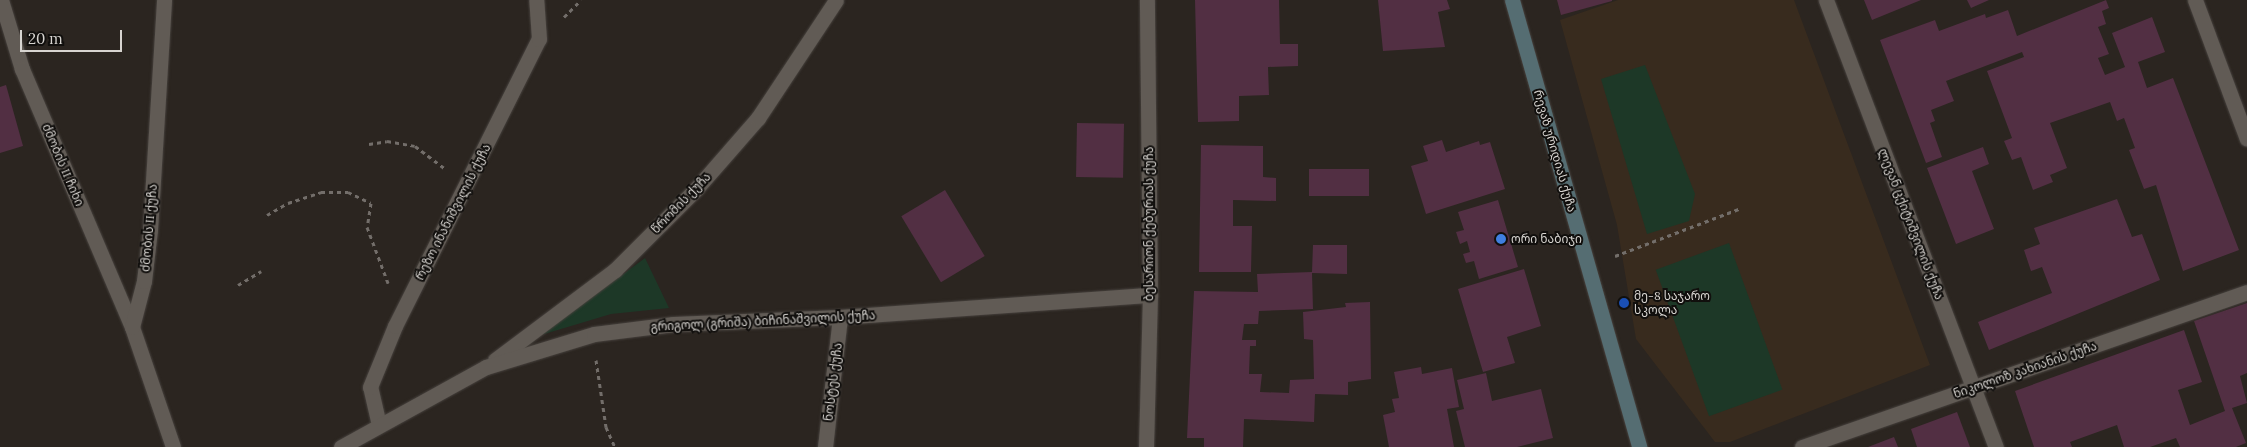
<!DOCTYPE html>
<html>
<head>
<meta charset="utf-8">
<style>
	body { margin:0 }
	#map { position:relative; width:2247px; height:447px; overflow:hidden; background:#2b2520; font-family:Lora,"Noto Sans Georgian",serif }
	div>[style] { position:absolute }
	.education>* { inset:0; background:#382b1e }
	.green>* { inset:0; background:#1d3827; transform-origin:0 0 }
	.building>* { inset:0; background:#522f43; transform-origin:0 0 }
	.path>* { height:3px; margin-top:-1.5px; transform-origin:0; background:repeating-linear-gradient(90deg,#736e6a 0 4px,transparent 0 8px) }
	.roads { filter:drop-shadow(0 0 1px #46413d) drop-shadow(0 0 1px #46413d) }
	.street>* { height:15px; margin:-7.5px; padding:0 7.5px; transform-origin:7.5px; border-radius:7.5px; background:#615b55 }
	.secondary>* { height:15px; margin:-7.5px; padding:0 7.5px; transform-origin:7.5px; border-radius:7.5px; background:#556d72 }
	.dots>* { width:14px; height:14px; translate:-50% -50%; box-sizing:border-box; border:2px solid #110f0d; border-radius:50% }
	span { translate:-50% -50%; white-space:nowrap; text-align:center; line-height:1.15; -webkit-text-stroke:4px #110f0d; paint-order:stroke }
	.street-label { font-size:12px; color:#d7d4d0 }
	.poi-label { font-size:12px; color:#d7d4d0 }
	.left { translate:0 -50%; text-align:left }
	.scale { position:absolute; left:20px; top:30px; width:102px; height:22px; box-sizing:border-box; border:2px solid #d7d4d0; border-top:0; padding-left:6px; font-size:15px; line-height:18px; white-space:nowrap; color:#d7d4d0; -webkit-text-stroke:4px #110f0d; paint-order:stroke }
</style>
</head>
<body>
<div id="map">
	<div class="education">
		<div style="clip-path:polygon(1618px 0,1794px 0,1930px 365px,1730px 442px,1715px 442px,1636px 339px,1617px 225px,1560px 20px)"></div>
	</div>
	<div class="green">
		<div style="clip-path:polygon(1645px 65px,1695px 194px,1689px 221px,1647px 234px,1601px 79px)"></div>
		<div style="left:1729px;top:243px;width:156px;height:78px;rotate:70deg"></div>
		<div style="clip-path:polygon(645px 258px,669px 308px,611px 314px,541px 335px)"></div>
	</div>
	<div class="building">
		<div style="clip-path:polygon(1195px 0,1279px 0,1280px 44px,1298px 44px,1298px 66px,1268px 67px,1269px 95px,1239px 96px,1239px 121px,1198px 122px)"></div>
		<div style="clip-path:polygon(1378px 0,1447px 0,1450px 9px,1438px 12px,1445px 47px,1383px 51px)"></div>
		<div style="clip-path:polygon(1557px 0,1612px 0,1612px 1px,1561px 15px)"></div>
		<div style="clip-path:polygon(1864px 0,1921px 0,1872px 20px)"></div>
		<div style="clip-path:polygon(1967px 0,1989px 0,1971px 8px)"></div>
		<div style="clip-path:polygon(2106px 0,2109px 8px,2102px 11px,2106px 24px,2098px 27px,2109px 54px,2098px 58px,2105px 75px,2125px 67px,2112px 33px,2152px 17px,2165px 52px,2138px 62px,2147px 88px,2173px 78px,2239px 250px,2183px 271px,2156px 185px,2144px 189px,2129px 150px,2135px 148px,2124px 118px,2117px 121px,2110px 102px,2050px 123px,2067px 168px,2050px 175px,2053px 182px,2033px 190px,2021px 157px,2012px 160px,2004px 141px,2012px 138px,1987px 71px,2024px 57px,2022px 52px,1946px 81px,1954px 101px,1931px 110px,1935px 121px,1930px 123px,1942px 157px,1926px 163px,1880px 40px,1935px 20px,1939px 31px,1985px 14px,1986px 18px,2008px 10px,2017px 36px)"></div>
		<div style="clip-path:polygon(6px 85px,23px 146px,0 153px,0 87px)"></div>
		<div style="left:1077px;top:123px;width:47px;height:54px;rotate:1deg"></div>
		<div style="clip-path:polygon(1442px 140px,1446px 152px,1479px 141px,1480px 145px,1490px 142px,1505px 189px,1426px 214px,1411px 166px,1428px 161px,1423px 146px)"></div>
		<div style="clip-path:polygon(1201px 145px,1263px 146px,1263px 177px,1276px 178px,1276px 201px,1233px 200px,1233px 226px,1252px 226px,1251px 272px,1199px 272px)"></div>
		<div style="clip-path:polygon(1983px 147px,1989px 164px,1972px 171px,1994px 229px,1956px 244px,1927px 168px)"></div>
		<div style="left:1369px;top:169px;width:27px;height:60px;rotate:90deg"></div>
		<div style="left:945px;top:190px;width:77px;height:51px;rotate:59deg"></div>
		<div style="clip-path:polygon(2117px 199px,2132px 237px,2142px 234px,2160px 280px,1989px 350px,1978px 322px,2052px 293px,2042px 267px,2031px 271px,2024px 250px,2040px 244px,2034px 228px)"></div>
		<div style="clip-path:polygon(1498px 200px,1518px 267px,1479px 279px,1474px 261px,1466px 263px,1463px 254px,1470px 252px,1467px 241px,1460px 244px,1456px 232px,1464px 230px,1458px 212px)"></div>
		<div style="clip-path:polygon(1313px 245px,1347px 245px,1347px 274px,1312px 273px,1313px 309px,1259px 311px,1258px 324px,1244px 324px,1242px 340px,1256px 340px,1256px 346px,1250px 346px,1249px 374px,1262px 374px,1260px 392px,1289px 393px,1290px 380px,1314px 379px,1313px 340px,1304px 339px,1303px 312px,1346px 307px,1345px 303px,1370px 302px,1371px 379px,1348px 382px,1348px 395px,1315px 394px,1314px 422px,1244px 419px,1243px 447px,1204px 447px,1204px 438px,1187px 438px,1194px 291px,1258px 292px,1257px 274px,1312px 272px)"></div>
		<div style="clip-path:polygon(1524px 269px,1541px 326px,1507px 337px,1515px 363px,1483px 372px,1458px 289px)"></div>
		<div style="clip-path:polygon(2247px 303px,2247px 373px,2240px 376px,2247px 403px,2232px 408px,2246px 443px,2236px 447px,2180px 447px,2176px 438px,2150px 447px,2124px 447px,2117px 425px,2070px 442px,2072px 447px,2034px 447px,2015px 391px,2184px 330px,2202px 382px,2178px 390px,2190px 425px,2225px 411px,2194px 321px)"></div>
		<div style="clip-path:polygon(1421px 367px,1422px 374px,1452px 368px,1459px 407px,1447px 409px,1454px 447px,1389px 447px,1383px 415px,1395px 412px,1392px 399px,1399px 398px,1394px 372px)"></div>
		<div style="clip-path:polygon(1486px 373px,1492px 401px,1541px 389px,1553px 438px,1517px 447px,1465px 447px,1456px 411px,1464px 409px,1457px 380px)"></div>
		<div style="clip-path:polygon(1957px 412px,1970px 447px,1917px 447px,1911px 429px)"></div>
		<div style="clip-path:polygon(1894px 437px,1898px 447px,1868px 447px)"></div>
	</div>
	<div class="path">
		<div style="left:564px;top:17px;width:24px;rotate:-45deg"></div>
		<div style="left:369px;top:144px;width:18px;rotate:-9deg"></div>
		<div style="left:387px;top:141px;width:28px;rotate:10deg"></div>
		<div style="left:415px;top:146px;width:39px;rotate:37deg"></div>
		<div style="left:267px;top:215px;width:24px;rotate:-30deg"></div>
		<div style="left:288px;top:203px;width:35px;rotate:-18deg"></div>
		<div style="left:321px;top:192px;width:27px"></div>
		<div style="left:348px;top:192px;width:25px;rotate:26deg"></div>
		<div style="left:371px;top:203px;width:24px;rotate:99deg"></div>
		<div style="left:367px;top:227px;width:60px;rotate:69.4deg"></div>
		<div style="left:1615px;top:256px;width:133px;rotate:-20.8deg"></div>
		<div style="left:238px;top:285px;width:27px;rotate:-31deg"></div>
		<div style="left:596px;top:360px;width:68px;rotate:81.5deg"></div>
		<div style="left:606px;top:427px;width:22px;rotate:66deg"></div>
	</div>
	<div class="roads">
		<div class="street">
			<div style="left:1px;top:0;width:72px;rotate:73.1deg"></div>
			<div style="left:22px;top:69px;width:280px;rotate:66.9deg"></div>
			<div style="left:132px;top:327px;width:127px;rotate:71.1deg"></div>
			<div style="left:1826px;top:0;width:478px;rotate:69.2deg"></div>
			<div style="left:2195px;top:0;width:148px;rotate:69.5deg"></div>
			<div style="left:132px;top:327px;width:48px;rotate:-75.4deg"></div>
			<div style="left:144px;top:281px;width:51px;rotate:-83.3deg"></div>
			<div style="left:150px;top:230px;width:230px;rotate:-86.5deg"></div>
			<div style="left:495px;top:360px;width:150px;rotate:-36.9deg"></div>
			<div style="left:615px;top:270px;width:115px;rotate:-45deg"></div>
			<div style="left:696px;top:189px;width:94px;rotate:-48.9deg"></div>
			<div style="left:758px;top:118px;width:141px;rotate:-56.5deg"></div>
			<div style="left:379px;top:425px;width:39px;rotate:-103deg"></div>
			<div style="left:370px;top:387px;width:66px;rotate:-67.7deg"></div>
			<div style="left:395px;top:326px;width:321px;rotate:-63.4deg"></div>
			<div style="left:539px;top:39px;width:39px;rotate:-94deg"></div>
			<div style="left:341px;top:447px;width:166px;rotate:-28.9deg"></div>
			<div style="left:486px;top:367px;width:113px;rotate:-17deg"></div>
			<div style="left:594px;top:334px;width:80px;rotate:-7.2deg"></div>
			<div style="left:673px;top:324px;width:167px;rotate:-2.4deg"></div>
			<div style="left:840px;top:317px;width:311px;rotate:-4.1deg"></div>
			<div style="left:825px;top:447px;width:131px;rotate:-83.4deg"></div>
			<div style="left:1146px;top:447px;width:152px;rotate:-88.5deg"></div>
			<div style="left:1150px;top:295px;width:295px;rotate:-90.6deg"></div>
			<div style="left:1802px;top:447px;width:471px;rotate:-19.2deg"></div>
		</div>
		<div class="secondary">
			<div style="left:1512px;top:0;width:465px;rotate:74.1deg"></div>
		</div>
	</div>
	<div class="dots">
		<div style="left:1501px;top:239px;background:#3f7fe0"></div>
		<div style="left:1624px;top:303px;background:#1a4fb4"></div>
	</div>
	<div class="street-label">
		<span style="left:1555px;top:151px;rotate:74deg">რევაზ ურიდიას ქუჩა</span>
		<span style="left:63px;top:165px;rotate:67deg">ძმობის II ჩიხი</span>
		<span style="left:681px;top:203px;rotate:-46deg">წრომის ქუჩა</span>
		<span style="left:453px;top:212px;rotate:-63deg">რეზო ინანიშვილის ქუჩა</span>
		<span style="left:1149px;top:224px;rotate:-90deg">ბესარიონ ქებურიას ქუჩა</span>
		<span style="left:1911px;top:224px;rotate:69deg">ლევან ცქიტიშვილის ქუჩა</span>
		<span style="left:149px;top:228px;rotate:-85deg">ძმობის II ქუჩა</span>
		<span style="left:763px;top:321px;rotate:-3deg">გრიგოლ (გრიშა) ბიჩინაშვილის ქუჩა</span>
		<span style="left:2025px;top:370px;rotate:-19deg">ნიკოლოზ კახიანის ქუჩა</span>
		<span style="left:833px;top:382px;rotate:-83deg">ნოსტეს ქუჩა</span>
	</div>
	<div class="poi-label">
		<span class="left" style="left:1511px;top:239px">ორი ნაბიჯი</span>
		<span class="left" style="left:1634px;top:303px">მე-8 საჯარო<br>სკოლა</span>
	</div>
	<div class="scale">20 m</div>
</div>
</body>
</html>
